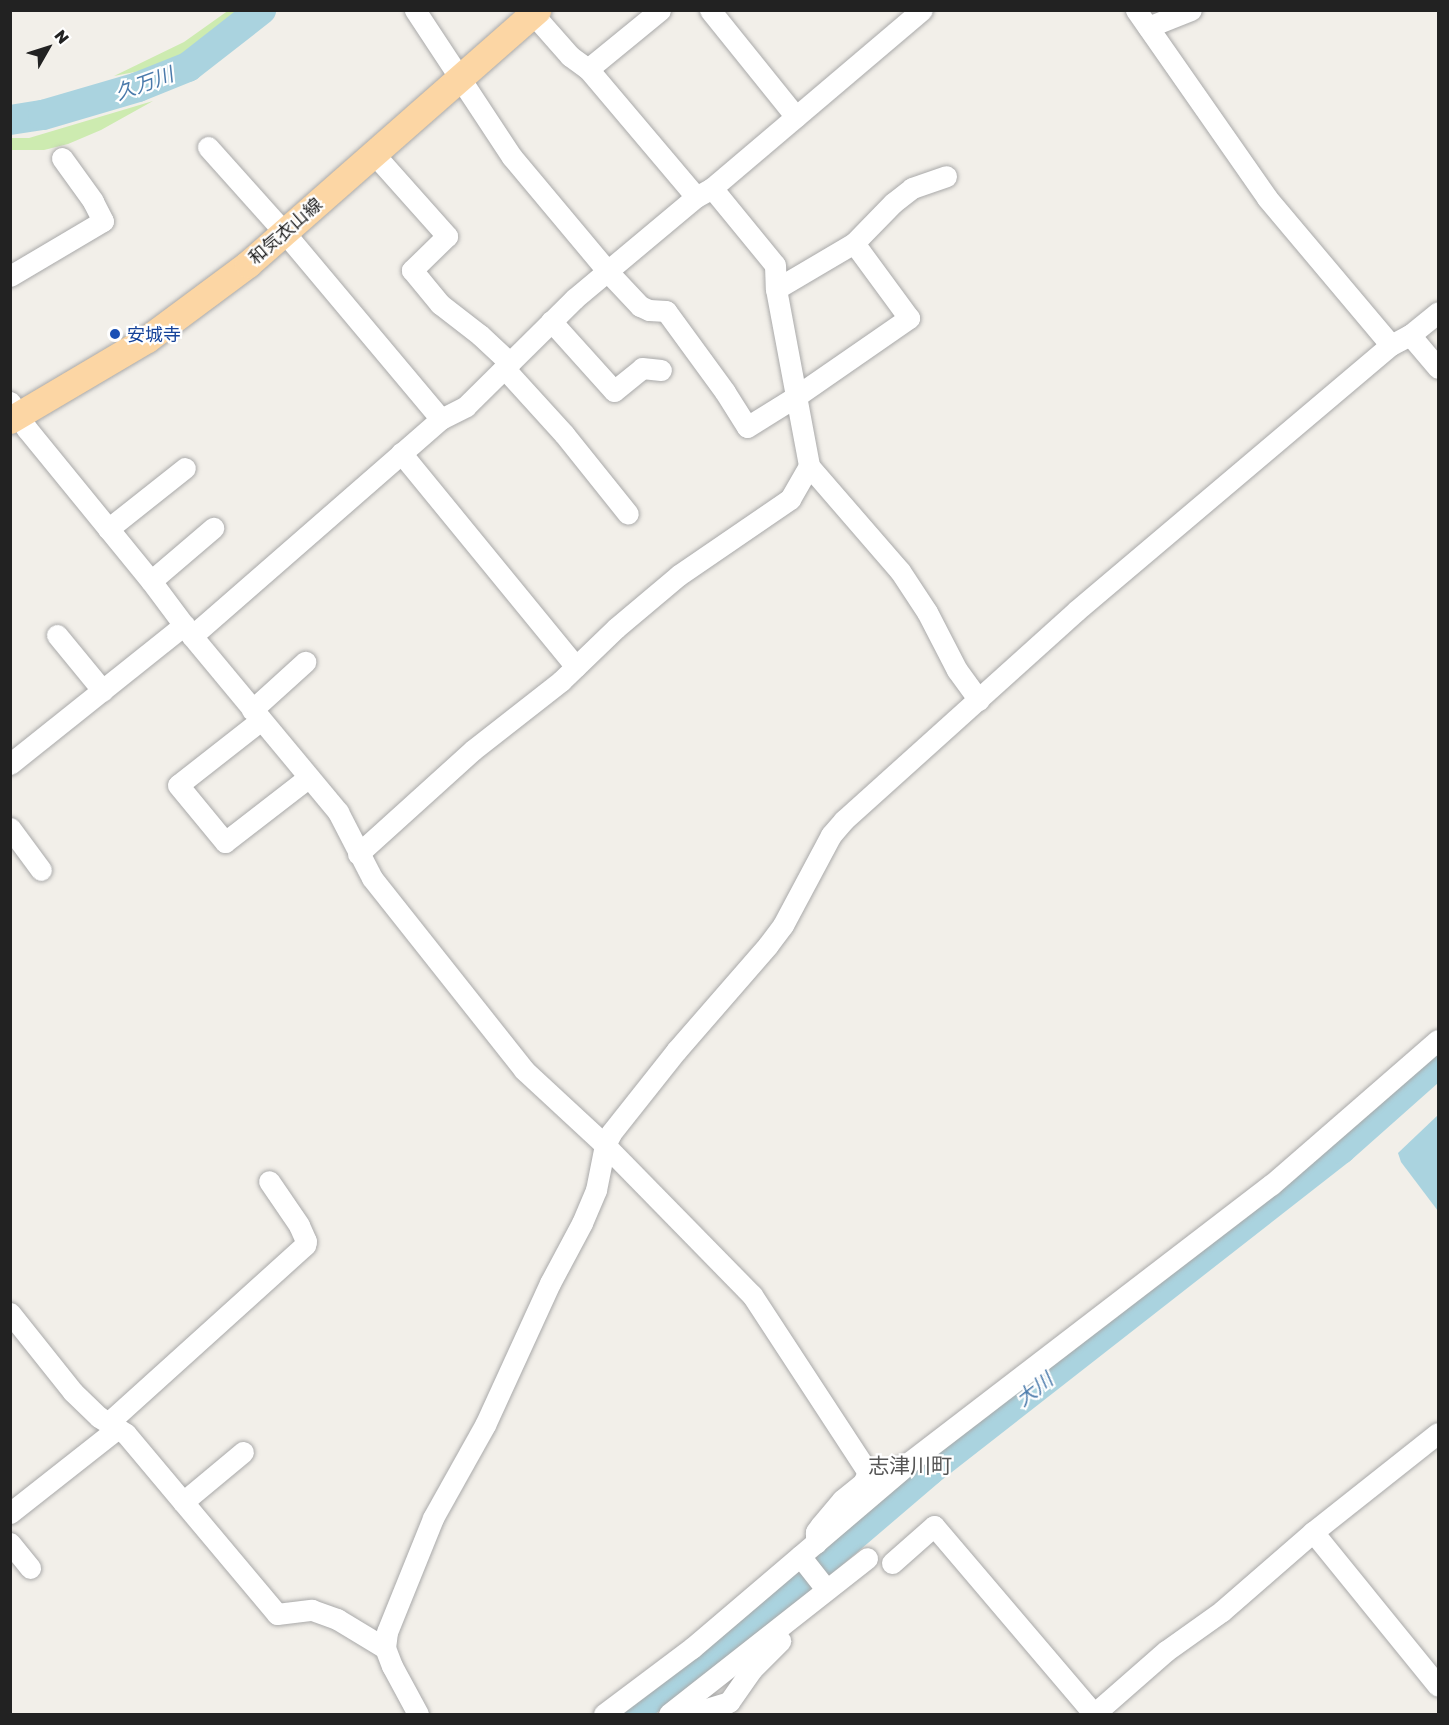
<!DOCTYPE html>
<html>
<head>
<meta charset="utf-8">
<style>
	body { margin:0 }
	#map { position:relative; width:1449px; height:1725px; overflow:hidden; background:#f2efe9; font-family:"Golos Text","Noto Sans JP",sans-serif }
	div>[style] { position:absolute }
	.grass>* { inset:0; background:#cdebb0 }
	.water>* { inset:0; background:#aad3df }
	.river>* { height:30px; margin:-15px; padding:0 15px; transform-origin:15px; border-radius:15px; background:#aad3df }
	.roads { filter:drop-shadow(0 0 2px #a9a9a9) drop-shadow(0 0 2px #a9a9a9) }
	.minor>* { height:21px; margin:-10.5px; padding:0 10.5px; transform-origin:10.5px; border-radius:10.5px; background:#fff }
	.major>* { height:27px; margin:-13.5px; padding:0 13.5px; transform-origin:13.5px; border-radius:13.5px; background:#fcd6a4 }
	.dots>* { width:16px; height:16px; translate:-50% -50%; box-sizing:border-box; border:3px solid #fff; border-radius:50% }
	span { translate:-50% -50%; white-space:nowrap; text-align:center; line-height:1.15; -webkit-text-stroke:4.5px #fff; paint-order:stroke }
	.street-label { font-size:18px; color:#222 }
	.transit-label { font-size:18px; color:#164399 }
	.left { translate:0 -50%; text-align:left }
	.water-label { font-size:20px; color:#4a7aab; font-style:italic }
	.quarter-label { font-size:21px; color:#555 }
	.frame { position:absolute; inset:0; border:12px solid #222; pointer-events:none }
	.north { position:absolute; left:18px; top:18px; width:60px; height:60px; -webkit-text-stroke:4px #fff; paint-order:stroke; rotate:51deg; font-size:16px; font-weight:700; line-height:24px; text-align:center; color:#222 }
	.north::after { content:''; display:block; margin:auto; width:21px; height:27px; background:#222; clip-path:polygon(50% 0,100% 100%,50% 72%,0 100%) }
</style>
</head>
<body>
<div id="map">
	<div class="grass">
		<div style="clip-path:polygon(229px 10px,243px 11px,192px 50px,166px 66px,114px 76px,184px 42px)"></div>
		<div style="clip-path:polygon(153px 101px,101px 130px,68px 144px,44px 150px,11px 150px,11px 138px,29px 138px)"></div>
	</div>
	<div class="water">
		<div style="clip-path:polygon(1438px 1115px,1438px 1211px,1401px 1162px,1398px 1153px)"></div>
	</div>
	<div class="river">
		<div style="left:10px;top:120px;width:33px;rotate:-9deg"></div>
		<div style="left:43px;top:115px;width:99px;rotate:-16.4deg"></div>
		<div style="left:138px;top:87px;width:54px;rotate:-21.8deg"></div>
		<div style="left:188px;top:67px;width:93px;rotate:-38deg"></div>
		<div style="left:629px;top:1714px;width:114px;rotate:-35.4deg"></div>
		<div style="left:722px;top:1648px;width:272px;rotate:-40.5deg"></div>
		<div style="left:929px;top:1471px;width:523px;rotate:-38.01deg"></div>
		<div style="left:1341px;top:1149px;width:130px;rotate:-41.6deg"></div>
	</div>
	<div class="roads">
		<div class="minor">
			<div style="left:415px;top:10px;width:176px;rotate:56.6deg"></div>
			<div style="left:512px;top:157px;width:150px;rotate:50.1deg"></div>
			<div style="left:608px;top:272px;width:47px;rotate:46.7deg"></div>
			<div style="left:640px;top:306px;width:10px;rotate:24deg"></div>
			<div style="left:649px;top:310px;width:17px;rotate:3deg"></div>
			<div style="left:666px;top:311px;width:100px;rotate:53.9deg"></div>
			<div style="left:725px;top:392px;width:41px;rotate:57.8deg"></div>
			<div style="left:747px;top:427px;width:57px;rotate:-32deg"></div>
			<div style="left:795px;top:397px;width:139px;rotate:-34.7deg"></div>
			<div style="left:909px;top:318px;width:93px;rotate:-126.3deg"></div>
			<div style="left:710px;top:10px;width:137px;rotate:51.2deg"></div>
			<div style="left:1136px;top:10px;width:229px;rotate:55.1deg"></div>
			<div style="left:1267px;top:198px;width:192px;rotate:49.9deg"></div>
			<div style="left:533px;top:14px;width:56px;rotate:48.6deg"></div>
			<div style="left:570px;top:56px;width:22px;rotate:36deg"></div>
			<div style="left:588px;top:69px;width:167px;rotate:49.8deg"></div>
			<div style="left:1148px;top:27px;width:46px;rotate:-21.6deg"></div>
			<div style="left:588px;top:69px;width:93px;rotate:-39.3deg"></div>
			<div style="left:208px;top:147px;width:114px;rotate:48.2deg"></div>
			<div style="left:284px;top:232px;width:244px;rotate:50deg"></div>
			<div style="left:374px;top:154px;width:110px;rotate:48.3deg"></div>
			<div style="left:447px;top:236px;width:49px;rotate:135.8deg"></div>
			<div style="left:412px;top:270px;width:44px;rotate:50.5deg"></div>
			<div style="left:440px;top:304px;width:51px;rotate:37.8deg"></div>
			<div style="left:480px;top:335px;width:41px;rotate:43deg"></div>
			<div style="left:712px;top:188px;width:99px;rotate:50.7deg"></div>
			<div style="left:775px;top:265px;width:24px;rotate:88deg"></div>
			<div style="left:776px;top:289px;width:180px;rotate:79.4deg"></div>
			<div style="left:809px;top:466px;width:139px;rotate:49.1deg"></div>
			<div style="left:900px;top:571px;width:49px;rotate:56.6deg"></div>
			<div style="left:927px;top:612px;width:65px;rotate:62.7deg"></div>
			<div style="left:957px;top:670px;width:37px;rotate:54deg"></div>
			<div style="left:10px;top:276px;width:108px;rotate:-30.6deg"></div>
			<div style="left:103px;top:221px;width:22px;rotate:-117deg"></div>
			<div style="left:93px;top:201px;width:53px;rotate:-125.8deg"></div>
			<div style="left:776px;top:289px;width:91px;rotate:-30.5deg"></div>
			<div style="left:854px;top:243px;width:56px;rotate:-45.7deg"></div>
			<div style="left:893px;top:203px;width:24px;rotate:-38deg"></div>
			<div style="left:912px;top:188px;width:36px;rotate:-19deg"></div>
			<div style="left:551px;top:321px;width:94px;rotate:48deg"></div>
			<div style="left:614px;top:391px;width:36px;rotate:-39deg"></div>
			<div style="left:642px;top:368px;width:19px;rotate:6deg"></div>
			<div style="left:1410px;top:335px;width:43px;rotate:49.7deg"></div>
			<div style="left:504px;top:368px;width:89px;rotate:47.7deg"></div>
			<div style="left:564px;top:434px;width:102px;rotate:51.3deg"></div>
			<div style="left:10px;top:402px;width:32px;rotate:58deg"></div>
			<div style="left:27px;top:429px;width:196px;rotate:50.8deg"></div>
			<div style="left:151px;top:581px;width:69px;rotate:53.3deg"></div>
			<div style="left:192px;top:636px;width:229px;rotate:50.3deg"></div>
			<div style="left:338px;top:812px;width:74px;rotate:62.7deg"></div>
			<div style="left:372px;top:878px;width:245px;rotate:51.6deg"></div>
			<div style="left:524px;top:1070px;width:110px;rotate:42.8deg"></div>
			<div style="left:605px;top:1145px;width:210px;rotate:45.6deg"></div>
			<div style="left:752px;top:1295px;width:212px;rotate:56.8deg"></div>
			<div style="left:868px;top:1472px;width:12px;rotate:114deg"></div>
			<div style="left:863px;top:1483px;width:27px;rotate:141deg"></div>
			<div style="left:842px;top:1500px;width:33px;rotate:130deg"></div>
			<div style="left:821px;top:1525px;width:9px;rotate:126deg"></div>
			<div style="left:816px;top:1532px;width:11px;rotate:90deg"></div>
			<div style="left:401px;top:453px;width:276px;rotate:50.7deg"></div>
			<div style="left:108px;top:529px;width:98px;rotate:-38.4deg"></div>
			<div style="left:151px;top:581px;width:82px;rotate:-40.5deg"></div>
			<div style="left:57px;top:635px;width:72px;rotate:50.6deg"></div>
			<div style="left:192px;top:636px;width:330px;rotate:-41.1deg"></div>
			<div style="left:441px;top:419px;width:28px;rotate:-27deg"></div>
			<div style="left:466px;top:406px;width:152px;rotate:-44.7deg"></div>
			<div style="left:574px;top:299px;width:159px;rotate:-39.9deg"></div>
			<div style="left:696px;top:197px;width:18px;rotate:-29deg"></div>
			<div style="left:712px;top:188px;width:275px;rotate:-40.3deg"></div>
			<div style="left:252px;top:710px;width:72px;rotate:-42.2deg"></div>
			<div style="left:261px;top:720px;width:105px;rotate:141.9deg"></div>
			<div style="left:178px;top:785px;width:74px;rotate:50.5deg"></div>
			<div style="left:225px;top:842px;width:106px;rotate:-37.7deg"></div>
			<div style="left:10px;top:764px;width:223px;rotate:-38.6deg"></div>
			<div style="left:10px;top:828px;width:52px;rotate:53.6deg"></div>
			<div style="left:358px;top:854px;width:155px;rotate:-42.1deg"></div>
			<div style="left:473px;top:750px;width:112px;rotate:-38.1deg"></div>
			<div style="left:561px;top:681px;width:76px;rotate:-43.9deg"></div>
			<div style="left:616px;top:628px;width:82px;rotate:-40.1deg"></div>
			<div style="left:679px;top:575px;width:135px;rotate:-34.4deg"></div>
			<div style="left:790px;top:499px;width:38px;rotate:-60deg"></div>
			<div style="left:10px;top:1313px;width:101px;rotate:51.4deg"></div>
			<div style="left:73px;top:1392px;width:36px;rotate:44deg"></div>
			<div style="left:99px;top:1417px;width:32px;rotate:32deg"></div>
			<div style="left:126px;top:1434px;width:235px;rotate:50deg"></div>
			<div style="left:277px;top:1614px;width:35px;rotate:-7deg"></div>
			<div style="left:312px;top:1610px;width:27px;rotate:20deg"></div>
			<div style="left:337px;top:1619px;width:56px;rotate:31.1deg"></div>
			<div style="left:108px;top:1423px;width:266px;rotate:-42.1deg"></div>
			<div style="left:305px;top:1245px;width:4px;rotate:-76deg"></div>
			<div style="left:306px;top:1241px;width:17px;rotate:-114deg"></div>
			<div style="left:299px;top:1225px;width:53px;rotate:-124.3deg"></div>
			<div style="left:868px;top:1472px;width:13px;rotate:9deg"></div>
			<div style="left:881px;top:1474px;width:28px;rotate:-21deg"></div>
			<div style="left:907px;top:1464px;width:459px;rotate:-37.5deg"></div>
			<div style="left:1271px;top:1185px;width:221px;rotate:-41deg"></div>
			<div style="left:183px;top:1502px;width:78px;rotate:-39.8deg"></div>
			<div style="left:10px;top:1513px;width:137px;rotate:-38.2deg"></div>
			<div style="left:1313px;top:1532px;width:198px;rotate:50.9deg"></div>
			<div style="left:10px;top:1543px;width:32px;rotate:51deg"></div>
			<div style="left:800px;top:1556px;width:42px;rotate:51.8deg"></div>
			<div style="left:892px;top:1563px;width:56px;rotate:-41.4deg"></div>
			<div style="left:934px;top:1526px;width:247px;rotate:49.6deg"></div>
			<div style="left:418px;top:1714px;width:55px;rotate:-118.4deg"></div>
			<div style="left:392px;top:1666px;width:19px;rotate:-111deg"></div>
			<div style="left:385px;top:1648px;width:16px;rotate:-83deg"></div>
			<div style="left:387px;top:1632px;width:123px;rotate:-68deg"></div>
			<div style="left:433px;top:1518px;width:107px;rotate:-60.8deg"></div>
			<div style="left:485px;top:1425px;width:156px;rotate:-65.4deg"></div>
			<div style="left:550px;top:1283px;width:68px;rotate:-61.9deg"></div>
			<div style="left:582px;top:1223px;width:36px;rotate:-67deg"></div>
			<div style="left:596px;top:1190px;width:46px;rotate:-78.7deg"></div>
			<div style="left:605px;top:1145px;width:13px;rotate:-63deg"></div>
			<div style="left:611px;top:1133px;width:105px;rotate:-51.6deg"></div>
			<div style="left:676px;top:1051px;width:140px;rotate:-49deg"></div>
			<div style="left:768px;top:945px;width:25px;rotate:-53deg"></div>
			<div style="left:783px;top:925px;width:102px;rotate:-61.9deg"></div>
			<div style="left:831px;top:835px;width:20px;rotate:-49deg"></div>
			<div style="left:844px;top:820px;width:312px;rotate:-42deg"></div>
			<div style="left:1076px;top:611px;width:412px;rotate:-40.2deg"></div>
			<div style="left:1391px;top:345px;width:21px;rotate:-28deg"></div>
			<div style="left:1410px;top:335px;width:36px;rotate:-39deg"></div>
			<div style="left:604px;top:1714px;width:110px;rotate:-36.9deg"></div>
			<div style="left:692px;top:1648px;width:276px;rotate:-40.4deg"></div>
			<div style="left:669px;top:1714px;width:252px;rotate:-38.2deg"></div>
			<div style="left:690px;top:1714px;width:41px;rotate:-17.1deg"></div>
			<div style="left:729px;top:1702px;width:40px;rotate:-55.1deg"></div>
			<div style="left:752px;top:1669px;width:40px;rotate:-45deg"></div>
			<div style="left:1094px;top:1714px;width:96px;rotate:-41.2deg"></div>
			<div style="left:1166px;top:1651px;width:69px;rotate:-35.5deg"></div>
			<div style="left:1222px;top:1611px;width:121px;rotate:-41deg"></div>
			<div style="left:1313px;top:1532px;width:159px;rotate:-38.4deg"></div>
		</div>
		<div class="major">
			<div style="left:10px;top:420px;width:159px;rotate:-30.6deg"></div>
			<div style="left:147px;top:339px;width:126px;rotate:-36.6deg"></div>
			<div style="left:248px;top:264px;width:385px;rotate:-41.3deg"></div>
		</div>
	</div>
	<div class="dots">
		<div style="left:115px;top:334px;background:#1a4fb4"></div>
	</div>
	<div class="street-label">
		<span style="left:285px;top:231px;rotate:-41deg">和気衣山線</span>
	</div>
	<div class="transit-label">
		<span class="left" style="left:127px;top:334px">安城寺</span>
	</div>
	<div class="water-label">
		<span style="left:144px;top:83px;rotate:-20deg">久万川</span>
		<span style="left:1034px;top:1389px;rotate:-38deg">大川</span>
	</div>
	<div class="quarter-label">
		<span style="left:910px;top:1465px">志津川町</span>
	</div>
	<div class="frame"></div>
	<div class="north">N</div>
</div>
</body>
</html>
